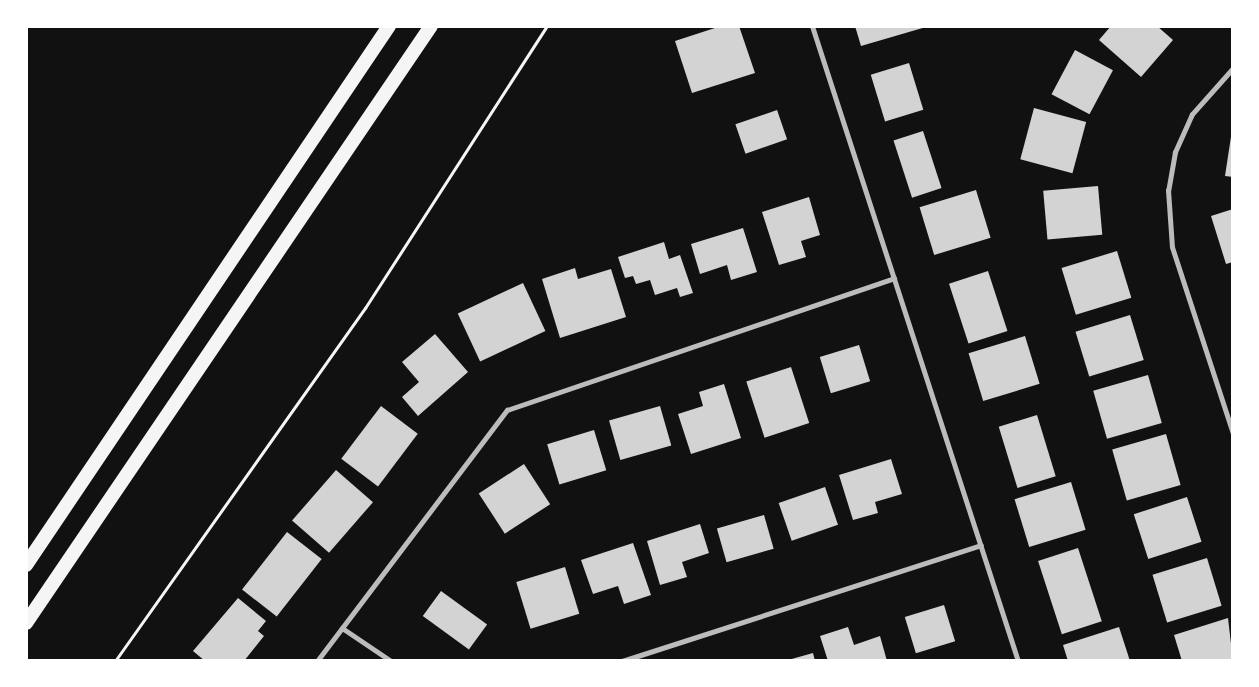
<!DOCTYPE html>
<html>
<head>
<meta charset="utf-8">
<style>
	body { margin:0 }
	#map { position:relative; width:1259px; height:687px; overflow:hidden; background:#111; font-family:"Source Serif 4",serif }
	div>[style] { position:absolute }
	.building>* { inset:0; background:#d3d3d3; transform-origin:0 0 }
	.path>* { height:3px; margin:-1.5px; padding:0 1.5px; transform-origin:1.5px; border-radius:1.5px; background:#f5f5f5 }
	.minor>* { height:5px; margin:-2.5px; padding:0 2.5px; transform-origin:2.5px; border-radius:2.5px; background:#bcbcbc }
	.trunk>* { height:14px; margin:-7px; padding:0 7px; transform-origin:7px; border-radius:7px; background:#f5f5f5 }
	span { translate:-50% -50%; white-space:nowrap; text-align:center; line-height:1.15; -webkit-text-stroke:4px #fff; paint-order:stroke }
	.frame { position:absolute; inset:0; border:28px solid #fff; pointer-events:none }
</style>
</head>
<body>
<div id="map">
	<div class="building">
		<div style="clip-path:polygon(721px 26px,739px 26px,755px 73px,692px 93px,675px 41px)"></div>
		<div style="clip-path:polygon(855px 26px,926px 26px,926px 27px,861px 46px)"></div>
		<div style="clip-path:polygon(1111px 26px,1157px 26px,1173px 40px,1141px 77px,1099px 40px)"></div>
		<div style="left:1075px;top:50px;width:43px;height:50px;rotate:28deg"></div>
		<div style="left:909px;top:63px;width:49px;height:40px;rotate:73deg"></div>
		<div style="left:1034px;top:108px;width:54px;height:53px;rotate:15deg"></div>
		<div style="left:777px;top:110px;width:31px;height:44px;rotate:71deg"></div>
		<div style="clip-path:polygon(1232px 130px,1233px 131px,1233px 177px,1225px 176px)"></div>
		<div style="left:923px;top:131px;width:60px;height:31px;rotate:72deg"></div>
		<div style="left:1098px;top:186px;width:49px;height:55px;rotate:85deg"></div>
		<div style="left:976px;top:190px;width:50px;height:59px;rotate:73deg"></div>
		<div style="clip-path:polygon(809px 197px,820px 235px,801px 241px,806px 257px,779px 265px,762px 212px)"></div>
		<div style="clip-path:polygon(1233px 209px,1233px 262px,1226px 264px,1211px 216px)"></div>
		<div style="clip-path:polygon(743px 228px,757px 272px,731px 280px,727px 265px,700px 274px,691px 244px)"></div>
		<div style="clip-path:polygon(664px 242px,669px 259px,680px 255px,693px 293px,680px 297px,677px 288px,655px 295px,650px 280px,636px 284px,633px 276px,625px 278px,618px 257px)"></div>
		<div style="left:1117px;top:251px;width:49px;height:58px;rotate:73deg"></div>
		<div style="clip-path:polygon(575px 268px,578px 279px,611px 269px,626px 317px,560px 338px,542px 279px)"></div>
		<div style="left:988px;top:271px;width:63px;height:41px;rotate:72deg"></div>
		<div style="left:523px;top:283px;width:53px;height:72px;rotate:65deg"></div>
		<div style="left:1130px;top:315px;width:47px;height:57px;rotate:73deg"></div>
		<div style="clip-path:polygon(435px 334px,468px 372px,418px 416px,402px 397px,419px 382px,402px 362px)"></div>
		<div style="left:1025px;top:336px;width:50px;height:59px;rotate:73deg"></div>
		<div style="left:859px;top:345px;width:38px;height:41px;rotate:73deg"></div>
		<div style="left:791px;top:367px;width:59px;height:47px;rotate:72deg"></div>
		<div style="left:1148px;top:375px;width:50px;height:57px;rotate:74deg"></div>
		<div style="clip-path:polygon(724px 384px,741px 438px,691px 454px,678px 414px,703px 406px,699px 392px)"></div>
		<div style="left:381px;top:406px;width:46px;height:66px;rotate:37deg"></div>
		<div style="left:660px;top:406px;width:41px;height:53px;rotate:74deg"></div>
		<div style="left:1037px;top:415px;width:64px;height:40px;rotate:73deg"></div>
		<div style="left:594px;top:430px;width:42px;height:49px;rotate:73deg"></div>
		<div style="left:1166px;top:434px;width:53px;height:56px;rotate:74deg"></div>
		<div style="clip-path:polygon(891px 459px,902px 494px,875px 502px,878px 513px,853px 520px,839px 475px)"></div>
		<div style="left:524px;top:464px;width:48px;height:54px;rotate:57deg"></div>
		<div style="left:336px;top:470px;width:49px;height:67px;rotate:41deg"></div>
		<div style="left:1071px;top:482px;width:50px;height:59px;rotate:73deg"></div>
		<div style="left:825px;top:487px;width:40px;height:49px;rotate:71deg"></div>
		<div style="left:1187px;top:497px;width:47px;height:56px;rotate:72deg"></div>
		<div style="left:764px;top:515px;width:35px;height:49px;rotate:74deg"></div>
		<div style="clip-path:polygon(700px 524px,709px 553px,682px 562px,687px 577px,660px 585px,647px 541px)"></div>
		<div style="left:287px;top:532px;width:44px;height:73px;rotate:38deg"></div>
		<div style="clip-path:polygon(633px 543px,651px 595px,624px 604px,618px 586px,593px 594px,581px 560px)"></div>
		<div style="left:1078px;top:548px;width:77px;height:42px;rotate:72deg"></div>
		<div style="left:1207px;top:558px;width:50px;height:57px;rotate:73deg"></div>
		<div style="left:565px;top:567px;width:49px;height:51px;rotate:73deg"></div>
		<div style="left:441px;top:591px;width:57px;height:31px;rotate:36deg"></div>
		<div style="clip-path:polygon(238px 598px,266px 621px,258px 631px,264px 636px,244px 661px,205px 661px,193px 651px)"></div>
		<div style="left:944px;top:605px;width:38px;height:41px;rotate:73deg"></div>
		<div style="clip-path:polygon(1228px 618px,1233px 661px,1182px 661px,1174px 635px)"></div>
		<div style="clip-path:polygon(848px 627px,854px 645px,880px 636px,887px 661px,828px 661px,820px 636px)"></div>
		<div style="clip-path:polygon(1119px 627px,1130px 661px,1068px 661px,1063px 645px)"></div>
		<div style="clip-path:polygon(813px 653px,815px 661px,788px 661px,788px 660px)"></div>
	</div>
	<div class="path">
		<div style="left:115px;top:661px;width:433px;rotate:-54.7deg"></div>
		<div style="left:365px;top:308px;width:336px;rotate:-57.2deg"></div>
	</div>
	<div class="minor">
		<div style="left:812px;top:26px;width:668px;rotate:72.03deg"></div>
		<div style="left:1233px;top:68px;width:62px;rotate:131.7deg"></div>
		<div style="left:1192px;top:114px;width:42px;rotate:114.1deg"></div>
		<div style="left:1175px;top:152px;width:39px;rotate:100deg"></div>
		<div style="left:1168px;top:190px;width:57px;rotate:86deg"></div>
		<div style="left:1172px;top:247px;width:197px;rotate:71.9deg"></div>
		<div style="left:342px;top:628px;width:59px;rotate:34deg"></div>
		<div style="left:317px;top:661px;width:315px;rotate:-52.9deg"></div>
		<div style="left:507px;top:410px;width:409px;rotate:-18.8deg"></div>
		<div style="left:622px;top:661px;width:377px;rotate:-17.9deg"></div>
	</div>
	<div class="trunk">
		<div style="left:26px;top:565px;width:650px;rotate:-56.04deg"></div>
		<div style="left:26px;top:623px;width:721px;rotate:-55.85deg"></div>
	</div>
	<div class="frame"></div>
</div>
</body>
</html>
